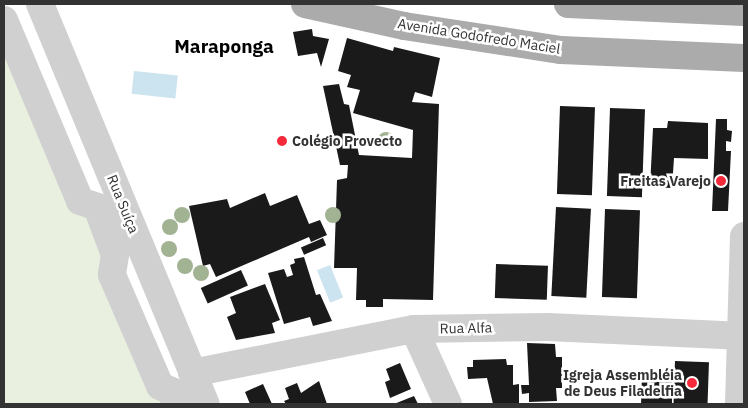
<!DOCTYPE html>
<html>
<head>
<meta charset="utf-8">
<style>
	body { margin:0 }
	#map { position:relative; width:748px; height:408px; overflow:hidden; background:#fff; font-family:"IBM Plex Sans",sans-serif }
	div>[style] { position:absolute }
	.green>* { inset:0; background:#e9f0e0 }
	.water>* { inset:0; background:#cce3f0; transform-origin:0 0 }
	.building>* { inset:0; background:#1a1a1a; transform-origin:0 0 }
	.minor>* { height:28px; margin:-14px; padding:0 14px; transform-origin:14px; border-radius:14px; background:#d0d0d0 }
	.major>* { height:28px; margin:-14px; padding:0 14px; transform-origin:14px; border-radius:14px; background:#ababab }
	.trees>* { width:16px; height:16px; margin:-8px; border-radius:50%; background:#a2b393 }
	.dots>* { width:14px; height:14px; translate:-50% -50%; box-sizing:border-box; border:2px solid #fff; border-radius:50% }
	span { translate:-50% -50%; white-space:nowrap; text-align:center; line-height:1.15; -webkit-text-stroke:5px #fff; paint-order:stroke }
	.street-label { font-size:14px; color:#333 }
	.poi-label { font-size:14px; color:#333; font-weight:700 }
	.left { translate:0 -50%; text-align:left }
	.right { translate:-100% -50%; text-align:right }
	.district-label { font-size:19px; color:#000; font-weight:700 }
	.frame { position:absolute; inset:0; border:5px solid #333; pointer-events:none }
</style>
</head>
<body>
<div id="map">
	<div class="green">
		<div style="clip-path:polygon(4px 20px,176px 404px,4px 404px)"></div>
	</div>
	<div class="water">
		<div style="left:134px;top:71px;width:44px;height:23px;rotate:6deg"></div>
		<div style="left:330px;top:265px;width:35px;height:14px;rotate:68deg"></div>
	</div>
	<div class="building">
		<div style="clip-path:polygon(312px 29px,313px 36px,329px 39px,321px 67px,317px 53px,298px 56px,293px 32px)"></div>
		<div style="clip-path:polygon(347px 38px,393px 51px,394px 47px,440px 58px,432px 97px,415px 92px,412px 102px,439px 104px,433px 300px,383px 299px,383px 307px,366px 307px,366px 300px,356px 300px,357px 268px,334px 268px,337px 180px,347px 178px,348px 165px,340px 165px,323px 86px,339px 84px,344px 104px,349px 105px,359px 155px,412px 158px,413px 130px,353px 113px,360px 90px,347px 87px,351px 75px,338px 71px)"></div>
		<div style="left:560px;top:106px;width:35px;height:88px;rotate:2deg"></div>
		<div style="left:610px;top:108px;width:35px;height:88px;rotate:2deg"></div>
		<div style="clip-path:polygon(716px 119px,727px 119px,727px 130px,732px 131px,731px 142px,726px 141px,726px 151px,731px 151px,728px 211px,712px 211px)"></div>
		<div style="clip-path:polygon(668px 121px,708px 123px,708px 159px,674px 158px,672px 188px,650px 187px,653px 128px,667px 128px)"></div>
		<div style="clip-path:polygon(265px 193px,270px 206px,297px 195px,309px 224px,320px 220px,327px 235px,311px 242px,309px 237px,216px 277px,210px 264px,203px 266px,189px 206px,227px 199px,230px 208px)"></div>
		<div style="left:556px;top:207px;width:35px;height:89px;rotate:3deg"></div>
		<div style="left:605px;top:209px;width:35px;height:88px;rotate:2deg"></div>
		<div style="left:323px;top:238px;width:8px;height:24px;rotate:67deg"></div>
		<div style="clip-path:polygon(304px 257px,316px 295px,320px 294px,332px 321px,313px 326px,310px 317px,284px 324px,268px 273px,284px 269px,287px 277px,293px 275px,290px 265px,295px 263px,294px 259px)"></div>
		<div style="left:496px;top:264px;width:52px;height:34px;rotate:2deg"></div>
		<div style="left:241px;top:270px;width:17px;height:44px;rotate:66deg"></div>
		<div style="clip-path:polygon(265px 284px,280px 320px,272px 323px,275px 333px,236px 340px,227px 317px,236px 313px,230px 297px)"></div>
		<div style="clip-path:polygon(527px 343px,555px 344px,556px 357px,562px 357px,562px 388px,556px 388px,557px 401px,529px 402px,529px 393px,522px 394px,521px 385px,529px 385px)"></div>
		<div style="clip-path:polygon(506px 359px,507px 365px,513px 365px,513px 385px,519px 384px,519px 404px,493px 404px,487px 378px,468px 379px,467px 367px,473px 367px,473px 360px)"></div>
		<div style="left:675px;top:361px;width:34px;height:43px;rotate:2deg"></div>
		<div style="clip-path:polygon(400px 363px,411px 389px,390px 398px,385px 382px,390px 380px,386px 369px)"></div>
		<div style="clip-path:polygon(642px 375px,656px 375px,656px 382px,672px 382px,672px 404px,641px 404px)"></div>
		<div style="clip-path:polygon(319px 381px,327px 404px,286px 404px,284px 401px,289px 399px,285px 388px,297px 383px,301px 393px)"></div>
		<div style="clip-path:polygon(263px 384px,272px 404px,250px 404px,245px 392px)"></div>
		<div style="clip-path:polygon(414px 396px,418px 404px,394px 404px)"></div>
	</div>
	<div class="minor">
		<div style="left:40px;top:4px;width:433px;rotate:67.5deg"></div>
		<div style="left:4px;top:20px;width:196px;rotate:67.2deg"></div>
		<div style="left:80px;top:201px;width:18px;rotate:19deg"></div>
		<div style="left:97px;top:207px;width:51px;rotate:69.4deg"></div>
		<div style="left:115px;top:255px;width:20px;rotate:99deg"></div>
		<div style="left:112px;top:275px;width:121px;rotate:66.6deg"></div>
		<div style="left:160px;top:386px;width:12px;rotate:24deg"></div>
		<div style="left:171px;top:391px;width:14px;rotate:69deg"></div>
		<div style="left:414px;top:329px;width:82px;rotate:65.6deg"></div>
		<div style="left:192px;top:373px;width:226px;rotate:-11.2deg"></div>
		<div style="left:414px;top:329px;width:134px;rotate:-0.9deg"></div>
		<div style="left:548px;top:327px;width:196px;rotate:2.6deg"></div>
		<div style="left:739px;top:404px;width:168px;rotate:-88.3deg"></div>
	</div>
	<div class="major">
		<div style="left:305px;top:4px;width:101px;rotate:12.5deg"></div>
		<div style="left:404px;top:26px;width:159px;rotate:8.7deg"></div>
		<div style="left:561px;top:50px;width:183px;rotate:2.5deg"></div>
		<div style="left:568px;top:4px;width:176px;rotate:2.6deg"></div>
	</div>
	<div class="trees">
		<div style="left:386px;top:140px"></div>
		<div style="left:182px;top:215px"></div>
		<div style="left:333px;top:215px"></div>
		<div style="left:170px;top:227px"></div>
		<div style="left:169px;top:249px"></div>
		<div style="left:185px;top:266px"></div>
		<div style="left:201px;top:273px"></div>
	</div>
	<div class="dots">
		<div style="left:282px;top:141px;background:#f5293a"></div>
		<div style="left:721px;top:181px;background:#f5293a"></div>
		<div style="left:692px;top:383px;background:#f5293a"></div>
	</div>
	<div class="street-label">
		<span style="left:479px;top:36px;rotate:9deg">Avenida Godofredo Maciel</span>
		<span style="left:123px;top:204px;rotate:68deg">Rua Suíça</span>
		<span style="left:466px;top:328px;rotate:-1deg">Rua Alfa</span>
	</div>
	<div class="poi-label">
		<span class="left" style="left:292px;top:141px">Colégio Provecto</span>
		<span class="right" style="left:711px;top:181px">Freitas Varejo</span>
		<span class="right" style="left:682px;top:383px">Igreja Assembléia<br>de Deus Filadelfia</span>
	</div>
	<div class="district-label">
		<span style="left:224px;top:47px">Maraponga</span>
	</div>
	<div class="frame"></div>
</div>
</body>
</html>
